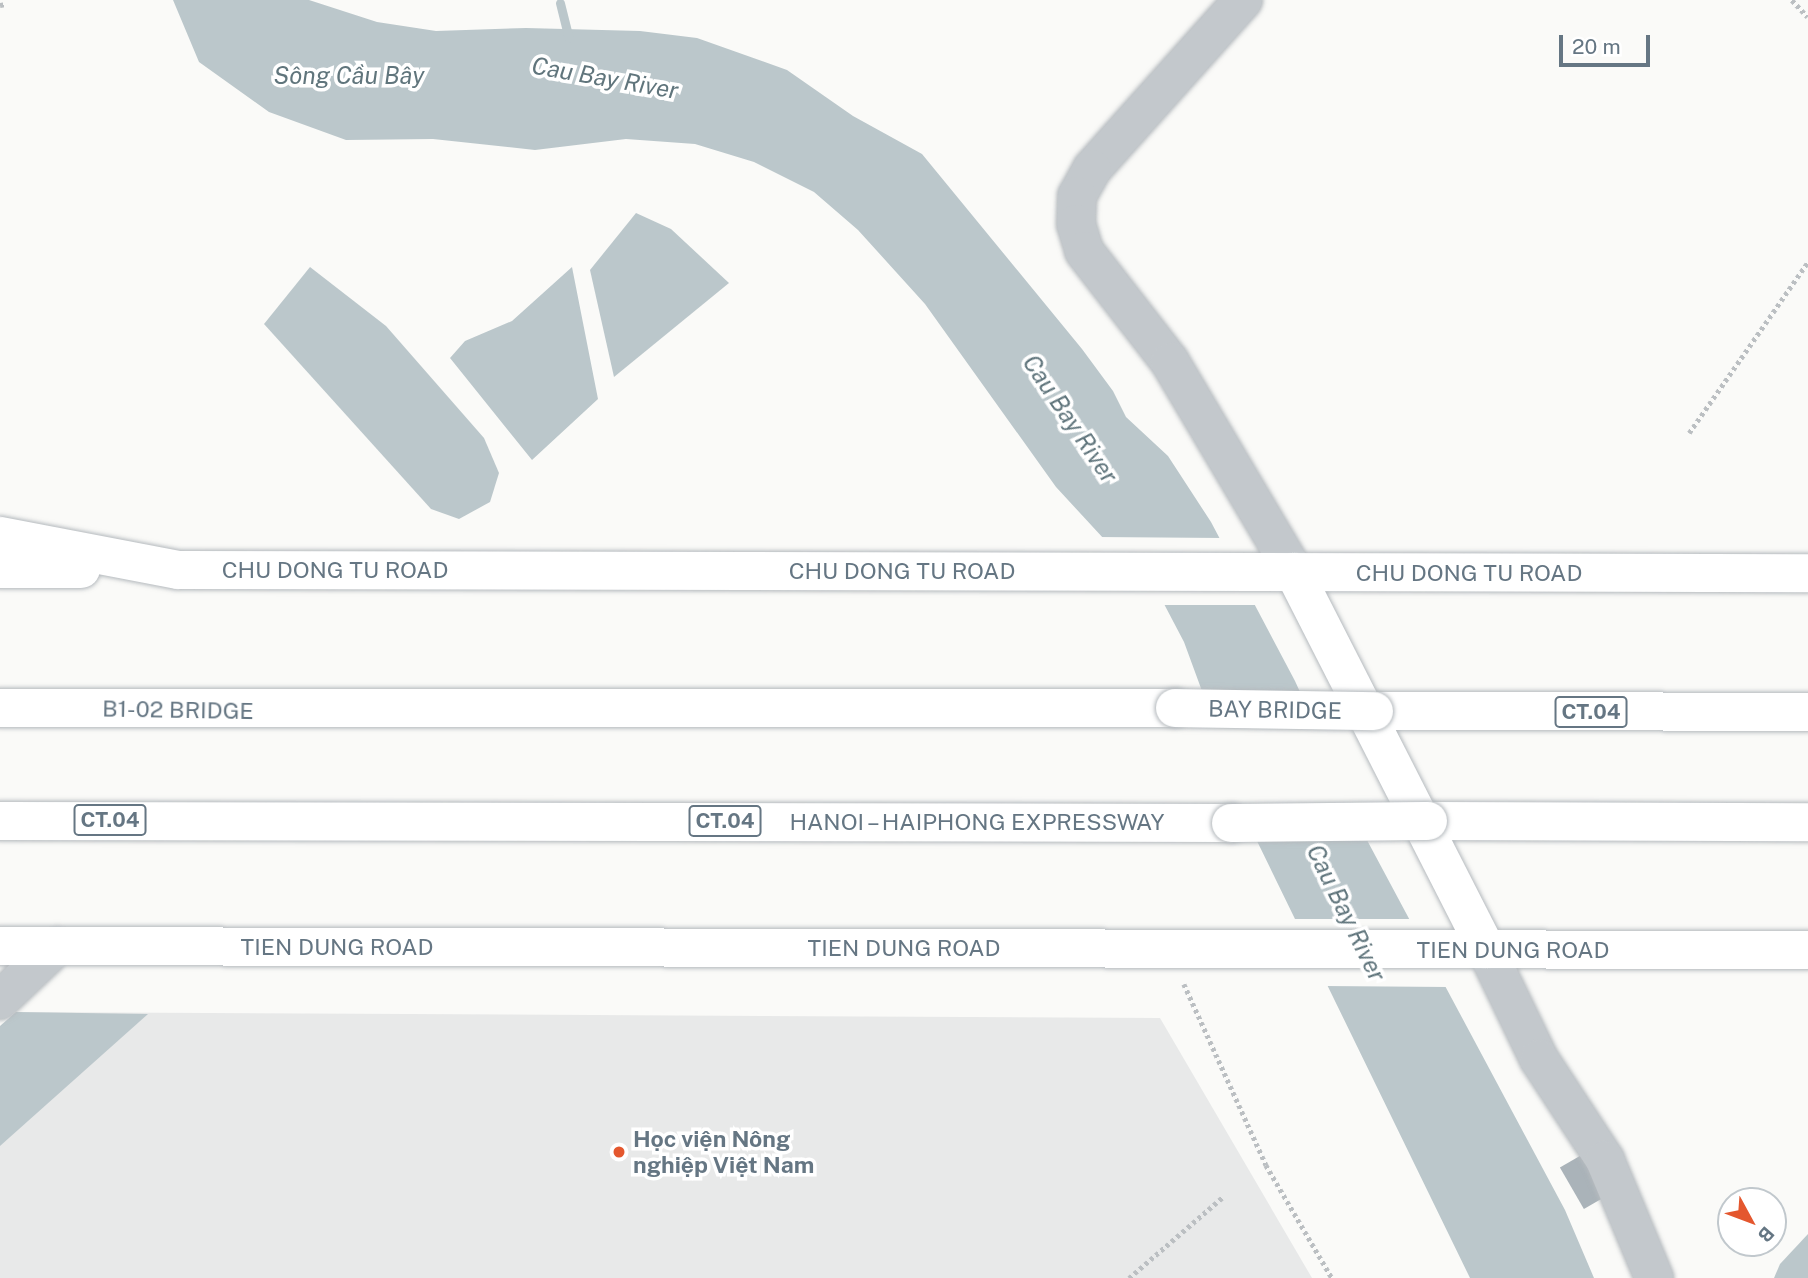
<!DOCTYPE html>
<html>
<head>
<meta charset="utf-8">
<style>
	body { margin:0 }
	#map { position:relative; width:1808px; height:1278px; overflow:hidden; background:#fafaf8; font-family:"Public Sans",sans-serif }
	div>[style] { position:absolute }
	.built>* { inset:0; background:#e8e9e9 }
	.water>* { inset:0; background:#bbc7cb }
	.pier>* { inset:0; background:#fafaf8 }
	.stream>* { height:9px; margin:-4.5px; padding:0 4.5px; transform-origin:4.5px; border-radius:4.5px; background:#bbc7cb }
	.building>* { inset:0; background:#aab3b9; transform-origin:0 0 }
	.path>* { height:4.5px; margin-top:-2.25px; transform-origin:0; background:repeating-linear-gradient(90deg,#bbbfc2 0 3.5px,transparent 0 7px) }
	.roads { filter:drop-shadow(0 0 2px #b5babe) drop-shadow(0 0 2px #b5babe) }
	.minor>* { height:38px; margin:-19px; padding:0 19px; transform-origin:19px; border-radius:19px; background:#c3c8cc }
	.major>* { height:38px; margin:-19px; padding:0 19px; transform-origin:19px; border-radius:19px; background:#fff }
	.highway>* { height:38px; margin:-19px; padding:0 19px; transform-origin:19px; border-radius:19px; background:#fff }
	.bridges { filter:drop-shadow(0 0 2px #b4b9bd) drop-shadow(0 0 2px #b4b9bd) }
	.highway-bridge>* { height:38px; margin:-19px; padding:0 19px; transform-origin:19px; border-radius:19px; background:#fff }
	.dots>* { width:19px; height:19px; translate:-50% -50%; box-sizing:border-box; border:4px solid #fff; border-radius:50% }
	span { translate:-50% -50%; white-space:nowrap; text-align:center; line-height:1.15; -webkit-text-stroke:7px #fff; paint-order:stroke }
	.shield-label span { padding:2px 5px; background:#fff; border:2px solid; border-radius:5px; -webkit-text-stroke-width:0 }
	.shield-label { font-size:21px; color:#657683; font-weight:700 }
	.street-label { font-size:23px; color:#657683 }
	.poi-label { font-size:23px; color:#657683; font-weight:700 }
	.left { translate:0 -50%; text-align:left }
	.water-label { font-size:24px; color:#60757c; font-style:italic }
	.north { position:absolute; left:1717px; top:1187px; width:70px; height:70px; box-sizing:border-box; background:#fff; border:2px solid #c1c8cd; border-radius:50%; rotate:131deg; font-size:19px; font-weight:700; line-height:28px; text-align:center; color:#657683 }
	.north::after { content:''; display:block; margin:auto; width:24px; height:32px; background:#e4572e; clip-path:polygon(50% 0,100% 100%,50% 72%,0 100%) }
	.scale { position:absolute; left:1559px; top:35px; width:91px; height:32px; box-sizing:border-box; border:4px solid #657683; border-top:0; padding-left:9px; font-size:21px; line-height:24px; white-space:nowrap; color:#657683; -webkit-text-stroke:5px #fff; paint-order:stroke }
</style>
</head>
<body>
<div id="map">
	<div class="built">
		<div style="clip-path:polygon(16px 1012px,1160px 1018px,1312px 1278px,0 1278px,0 1027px)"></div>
	</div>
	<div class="water">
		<div style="clip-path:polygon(173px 0,309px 0,377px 22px,436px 31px,526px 28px,640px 31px,697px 38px,787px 70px,853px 116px,922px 154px,1082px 349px,1113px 391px,1126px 417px,1168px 456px,1211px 522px,1295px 681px,1368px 842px,1565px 1210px,1594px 1278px,1470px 1278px,1257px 841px,1184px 642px,1142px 562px,1116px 552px,1056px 487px,925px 304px,858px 230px,814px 192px,754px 162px,695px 144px,626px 139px,535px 150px,433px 139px,346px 140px,269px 112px,199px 62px)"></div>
		<div style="clip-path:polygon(636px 213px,671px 229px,729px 283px,614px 377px,590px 270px)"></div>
		<div style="clip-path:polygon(310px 267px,386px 326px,484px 438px,499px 473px,490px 502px,459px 519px,431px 509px,264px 324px)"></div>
		<div style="clip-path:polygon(572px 267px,598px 399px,532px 460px,450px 358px,465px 341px,512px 321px)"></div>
		<div style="clip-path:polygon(16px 1012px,148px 1014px,0 1146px,0 1026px)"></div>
		<div style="clip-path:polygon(1808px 1234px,1808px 1278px,1774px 1278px,1780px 1264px)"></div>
	</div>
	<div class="pier">
		<div style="clip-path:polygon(1098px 537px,1223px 538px,1258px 605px,1161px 605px,1140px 564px,1115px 555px)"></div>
		<div style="clip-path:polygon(1199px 691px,1304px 691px,1372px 841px,1253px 840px)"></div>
		<div style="clip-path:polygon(1292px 919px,1413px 919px,1448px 987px,1325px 986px)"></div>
	</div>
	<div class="stream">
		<div style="left:560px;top:3px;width:36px;rotate:76deg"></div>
	</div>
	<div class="building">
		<div style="left:1585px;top:1153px;width:48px;height:29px;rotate:60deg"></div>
	</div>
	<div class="path">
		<div style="left:1792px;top:0;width:23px;rotate:47deg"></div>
		<div style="left:0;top:5px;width:6px;rotate:-9deg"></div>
		<div style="left:1689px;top:433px;width:208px;rotate:-55.2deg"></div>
		<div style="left:1184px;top:984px;width:199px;rotate:65.6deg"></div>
		<div style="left:1266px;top:1165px;width:131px;rotate:59.7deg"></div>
		<div style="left:1129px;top:1278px;width:125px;rotate:-40.8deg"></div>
	</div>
	<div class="roads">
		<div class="minor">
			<div style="left:1243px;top:0;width:227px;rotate:131.8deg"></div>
			<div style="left:1092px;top:169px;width:31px;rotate:119deg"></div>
			<div style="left:1077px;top:196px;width:28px;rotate:92deg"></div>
			<div style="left:1076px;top:224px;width:28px;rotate:73deg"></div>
			<div style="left:1084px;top:251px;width:140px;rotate:52.2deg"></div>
			<div style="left:1170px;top:362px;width:244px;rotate:59.4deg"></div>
			<div style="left:1486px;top:949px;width:122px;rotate:64.3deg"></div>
			<div style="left:1539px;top:1059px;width:121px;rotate:56.8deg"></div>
			<div style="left:1605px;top:1160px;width:128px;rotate:67.4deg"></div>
			<div style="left:0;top:1000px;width:79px;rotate:-43.5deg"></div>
		</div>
		<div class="major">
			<div style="left:0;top:536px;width:181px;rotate:10.8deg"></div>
			<div style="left:178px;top:570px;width:1630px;rotate:0.11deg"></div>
			<div style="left:0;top:569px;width:81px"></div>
			<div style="left:1294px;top:572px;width:423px;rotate:63deg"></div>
			<div style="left:0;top:946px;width:1808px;rotate:0.13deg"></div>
		</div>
		<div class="highway">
			<div style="left:0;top:708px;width:1175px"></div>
			<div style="left:1374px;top:711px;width:434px;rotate:0.1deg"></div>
			<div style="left:0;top:821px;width:1231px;rotate:0.09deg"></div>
			<div style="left:1428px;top:821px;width:380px;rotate:0.2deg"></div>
		</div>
	</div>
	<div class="bridges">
		<div class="highway-bridge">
			<div style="left:1175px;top:708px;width:199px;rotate:0.9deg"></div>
			<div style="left:1231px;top:823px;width:197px;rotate:-0.6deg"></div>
		</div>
	</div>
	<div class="dots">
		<div style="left:619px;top:1152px;background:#e4572e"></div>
	</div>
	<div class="shield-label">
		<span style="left:1591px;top:712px">CT.04</span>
		<span style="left:110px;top:820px">CT.04</span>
		<span style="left:725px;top:821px">CT.04</span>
	</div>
	<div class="street-label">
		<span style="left:335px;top:570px">CHU DONG TU ROAD</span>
		<span style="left:902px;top:571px">CHU DONG TU ROAD</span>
		<span style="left:1469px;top:573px">CHU DONG TU ROAD</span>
		<span style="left:178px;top:710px;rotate:1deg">B1-02 BRIDGE</span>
		<span style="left:1275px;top:710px;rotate:1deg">BAY BRIDGE</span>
		<span style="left:977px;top:822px">HANOI – HAIPHONG EXPRESSWAY</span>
		<span style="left:337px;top:947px">TIEN DUNG ROAD</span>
		<span style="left:904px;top:948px">TIEN DUNG ROAD</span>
		<span style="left:1513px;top:950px">TIEN DUNG ROAD</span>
	</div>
	<div class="poi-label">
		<span class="left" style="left:633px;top:1152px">Học viện Nông<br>nghiệp Việt Nam</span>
	</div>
	<div class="water-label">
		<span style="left:349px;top:76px">Sông Cầu Bây</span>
		<span style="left:605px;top:78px;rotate:10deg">Cau Bay River</span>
		<span style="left:1070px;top:419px;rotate:56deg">Cau Bay River</span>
		<span style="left:1346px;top:913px;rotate:64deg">Cau Bay River</span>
	</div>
	<div class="north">B</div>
	<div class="scale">20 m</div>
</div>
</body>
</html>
